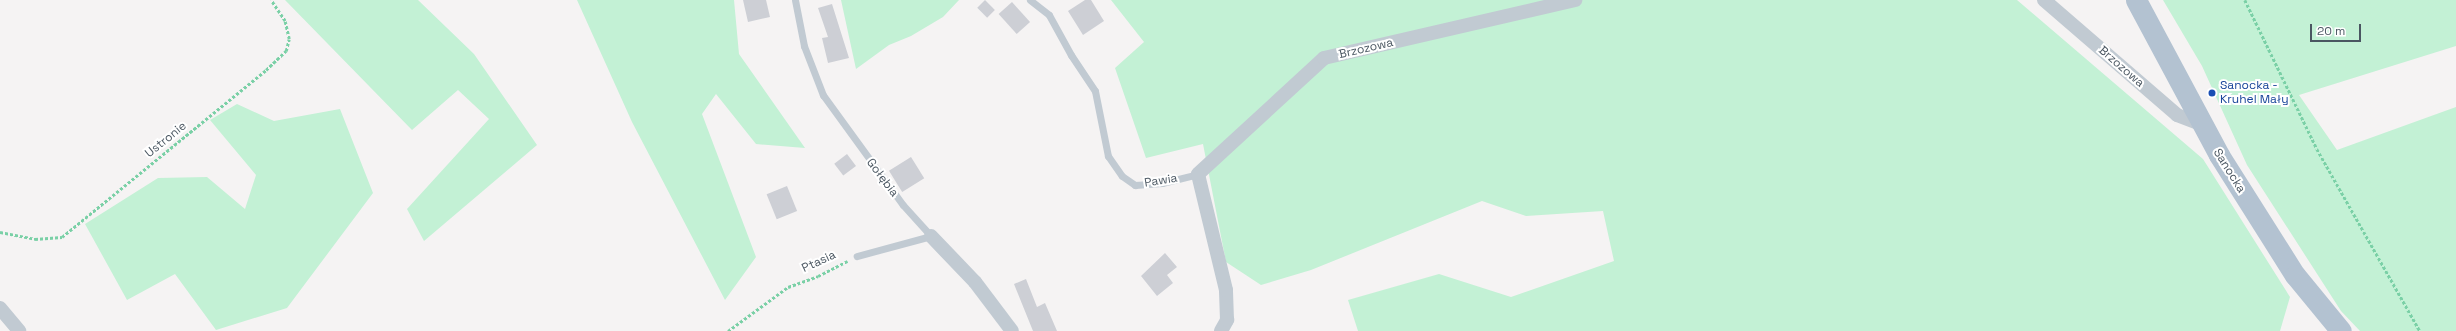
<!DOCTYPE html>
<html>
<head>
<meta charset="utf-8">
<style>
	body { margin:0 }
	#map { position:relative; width:2456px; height:331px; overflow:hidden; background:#f5f3f3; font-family:"Space Grotesk",sans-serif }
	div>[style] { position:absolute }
	.green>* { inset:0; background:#c3f1d5 }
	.building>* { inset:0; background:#cdcfd5; transform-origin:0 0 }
	.path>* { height:2.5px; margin-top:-1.25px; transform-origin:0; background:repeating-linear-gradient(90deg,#7ad0a6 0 3px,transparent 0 5px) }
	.lane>* { height:7px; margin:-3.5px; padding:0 3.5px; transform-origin:3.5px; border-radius:3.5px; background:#c1cad2 }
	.street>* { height:14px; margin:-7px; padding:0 7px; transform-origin:7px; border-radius:7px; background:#c1cad2 }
	.primary>* { height:21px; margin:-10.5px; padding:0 10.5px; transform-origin:10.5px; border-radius:10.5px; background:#b3c2d1 }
	.dots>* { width:11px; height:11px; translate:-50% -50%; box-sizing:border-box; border:2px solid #fff; border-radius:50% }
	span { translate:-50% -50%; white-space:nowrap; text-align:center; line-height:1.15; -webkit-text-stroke:4px #fff; paint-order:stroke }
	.street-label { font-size:12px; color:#4a5661 }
	.transit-label { font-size:12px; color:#164399 }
	.left { translate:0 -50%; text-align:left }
	.scale { position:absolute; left:2310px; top:24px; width:51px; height:18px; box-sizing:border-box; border:2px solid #4a5661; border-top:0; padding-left:5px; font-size:12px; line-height:14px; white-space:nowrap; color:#4a5661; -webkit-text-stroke:3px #fff; paint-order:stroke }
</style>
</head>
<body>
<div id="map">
	<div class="green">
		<div style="clip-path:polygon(285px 0,418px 0,474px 54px,537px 145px,424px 241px,407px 209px,489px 119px,458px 90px,412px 130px)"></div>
		<div style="clip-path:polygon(577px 0,734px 0,739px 54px,805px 148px,756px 144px,716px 94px,702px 114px,756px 257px,725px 300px,632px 122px)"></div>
		<div style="clip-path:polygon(841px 0,959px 0,943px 17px,911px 36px,889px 45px,856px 69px)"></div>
		<div style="clip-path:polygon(1111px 0,2017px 0,2203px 159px,2290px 297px,2280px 331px,1358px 331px,1348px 300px,1439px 274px,1511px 297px,1614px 261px,1603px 211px,1526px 216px,1482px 201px,1311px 270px,1261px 285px,1226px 262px,1203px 144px,1146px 158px,1115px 68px,1144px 42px)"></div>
		<div style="clip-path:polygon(2163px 0,2456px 0,2456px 46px,2299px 95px,2337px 150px,2456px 107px,2456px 331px,2360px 331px,2341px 311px,2247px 165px,2202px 66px)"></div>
		<div style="clip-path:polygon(237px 104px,274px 121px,340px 109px,373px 193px,287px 308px,216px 330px,175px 274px,127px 300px,85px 224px,158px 178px,207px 177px,245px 209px,256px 175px,210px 120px)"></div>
	</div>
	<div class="building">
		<div style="clip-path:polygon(743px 0,766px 0,770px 17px,748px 22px)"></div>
		<div style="left:985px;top:0;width:14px;height:11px;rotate:45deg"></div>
		<div style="clip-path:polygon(1085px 0,1091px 0,1104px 21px,1083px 35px,1068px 11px)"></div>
		<div style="left:1012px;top:2px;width:27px;height:18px;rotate:48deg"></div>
		<div style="clip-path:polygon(832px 4px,849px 58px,828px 63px,822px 38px,828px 37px,818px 8px)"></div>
		<div style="left:847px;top:154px;width:15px;height:16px;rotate:53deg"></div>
		<div style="left:911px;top:157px;width:25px;height:26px;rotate:58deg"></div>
		<div style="left:787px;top:186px;width:27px;height:22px;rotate:68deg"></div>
		<div style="clip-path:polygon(1165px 253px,1177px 267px,1167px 275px,1173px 283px,1157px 296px,1141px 276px)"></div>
		<div style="clip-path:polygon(1026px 279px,1037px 307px,1045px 303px,1057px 331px,1033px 331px,1014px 284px)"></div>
	</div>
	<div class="path">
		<div style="left:2245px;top:0;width:165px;rotate:64.2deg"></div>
		<div style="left:2317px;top:149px;width:209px;rotate:60.5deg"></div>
		<div style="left:0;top:232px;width:36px;rotate:11deg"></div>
		<div style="left:35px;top:239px;width:27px;rotate:-4deg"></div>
		<div style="left:62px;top:237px;width:264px;rotate:-39.3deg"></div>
		<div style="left:266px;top:70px;width:28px;rotate:-44deg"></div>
		<div style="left:286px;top:51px;width:12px;rotate:-76deg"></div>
		<div style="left:289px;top:39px;width:18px;rotate:-103deg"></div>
		<div style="left:285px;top:21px;width:25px;rotate:-124deg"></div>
		<div style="left:728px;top:331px;width:74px;rotate:-36.3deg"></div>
		<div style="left:788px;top:287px;width:32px;rotate:-20deg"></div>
		<div style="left:818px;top:276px;width:33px;rotate:-27deg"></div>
	</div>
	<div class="lane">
		<div style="left:795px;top:0;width:47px;rotate:78.9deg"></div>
		<div style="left:804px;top:46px;width:53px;rotate:68.8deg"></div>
		<div style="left:823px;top:95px;width:136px;rotate:54deg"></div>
		<div style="left:903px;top:205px;width:42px;rotate:47.9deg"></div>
		<div style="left:931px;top:236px;width:77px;rotate:164.9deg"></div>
		<div style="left:1030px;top:0;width:24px;rotate:38deg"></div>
		<div style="left:1049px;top:15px;width:46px;rotate:61.2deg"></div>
		<div style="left:1071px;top:55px;width:43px;rotate:56.3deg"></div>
		<div style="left:1095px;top:91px;width:66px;rotate:78.7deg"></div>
		<div style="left:1108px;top:156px;width:24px;rotate:55deg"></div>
		<div style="left:1122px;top:176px;width:16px;rotate:35deg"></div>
		<div style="left:1135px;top:185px;width:27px;rotate:-4deg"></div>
		<div style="left:1162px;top:183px;width:37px;rotate:-14deg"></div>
	</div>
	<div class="street">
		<div style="left:2044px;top:0;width:176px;rotate:40.8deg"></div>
		<div style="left:2177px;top:115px;width:28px;rotate:21deg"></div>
		<div style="left:931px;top:236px;width:64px;rotate:46.3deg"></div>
		<div style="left:975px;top:282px;width:61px;rotate:52.9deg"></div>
		<div style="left:0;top:308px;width:30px;rotate:50deg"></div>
		<div style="left:1221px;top:331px;width:13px;rotate:-61deg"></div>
		<div style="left:1227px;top:320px;width:30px;rotate:-92deg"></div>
		<div style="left:1226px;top:290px;width:119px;rotate:-103.6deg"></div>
		<div style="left:1198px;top:174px;width:171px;rotate:-42.6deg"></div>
		<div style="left:1324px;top:58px;width:258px;rotate:-13deg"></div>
	</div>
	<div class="primary">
		<div style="left:2136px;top:0;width:176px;rotate:61.8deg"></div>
		<div style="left:2219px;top:155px;width:142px;rotate:57.7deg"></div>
		<div style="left:2295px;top:275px;width:72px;rotate:50.6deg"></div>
	</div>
	<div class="dots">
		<div style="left:2212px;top:93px;background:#1a4fb4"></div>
	</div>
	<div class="street-label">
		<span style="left:1366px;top:49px;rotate:-13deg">Brzozowa</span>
		<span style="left:2121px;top:67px;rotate:41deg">Brzozowa</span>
		<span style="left:166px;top:140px;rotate:-39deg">Ustronie</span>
		<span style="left:2229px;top:171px;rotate:58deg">Sanocka</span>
		<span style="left:882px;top:178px;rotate:53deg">Gołębia</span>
		<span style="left:1161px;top:181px;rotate:-9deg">Pawia</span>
		<span style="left:819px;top:262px;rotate:-25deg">Ptasia</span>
	</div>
	<div class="transit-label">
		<span class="left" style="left:2220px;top:93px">Sanocka -<br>Kruhel Mały</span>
	</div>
	<div class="scale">20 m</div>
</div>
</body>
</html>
